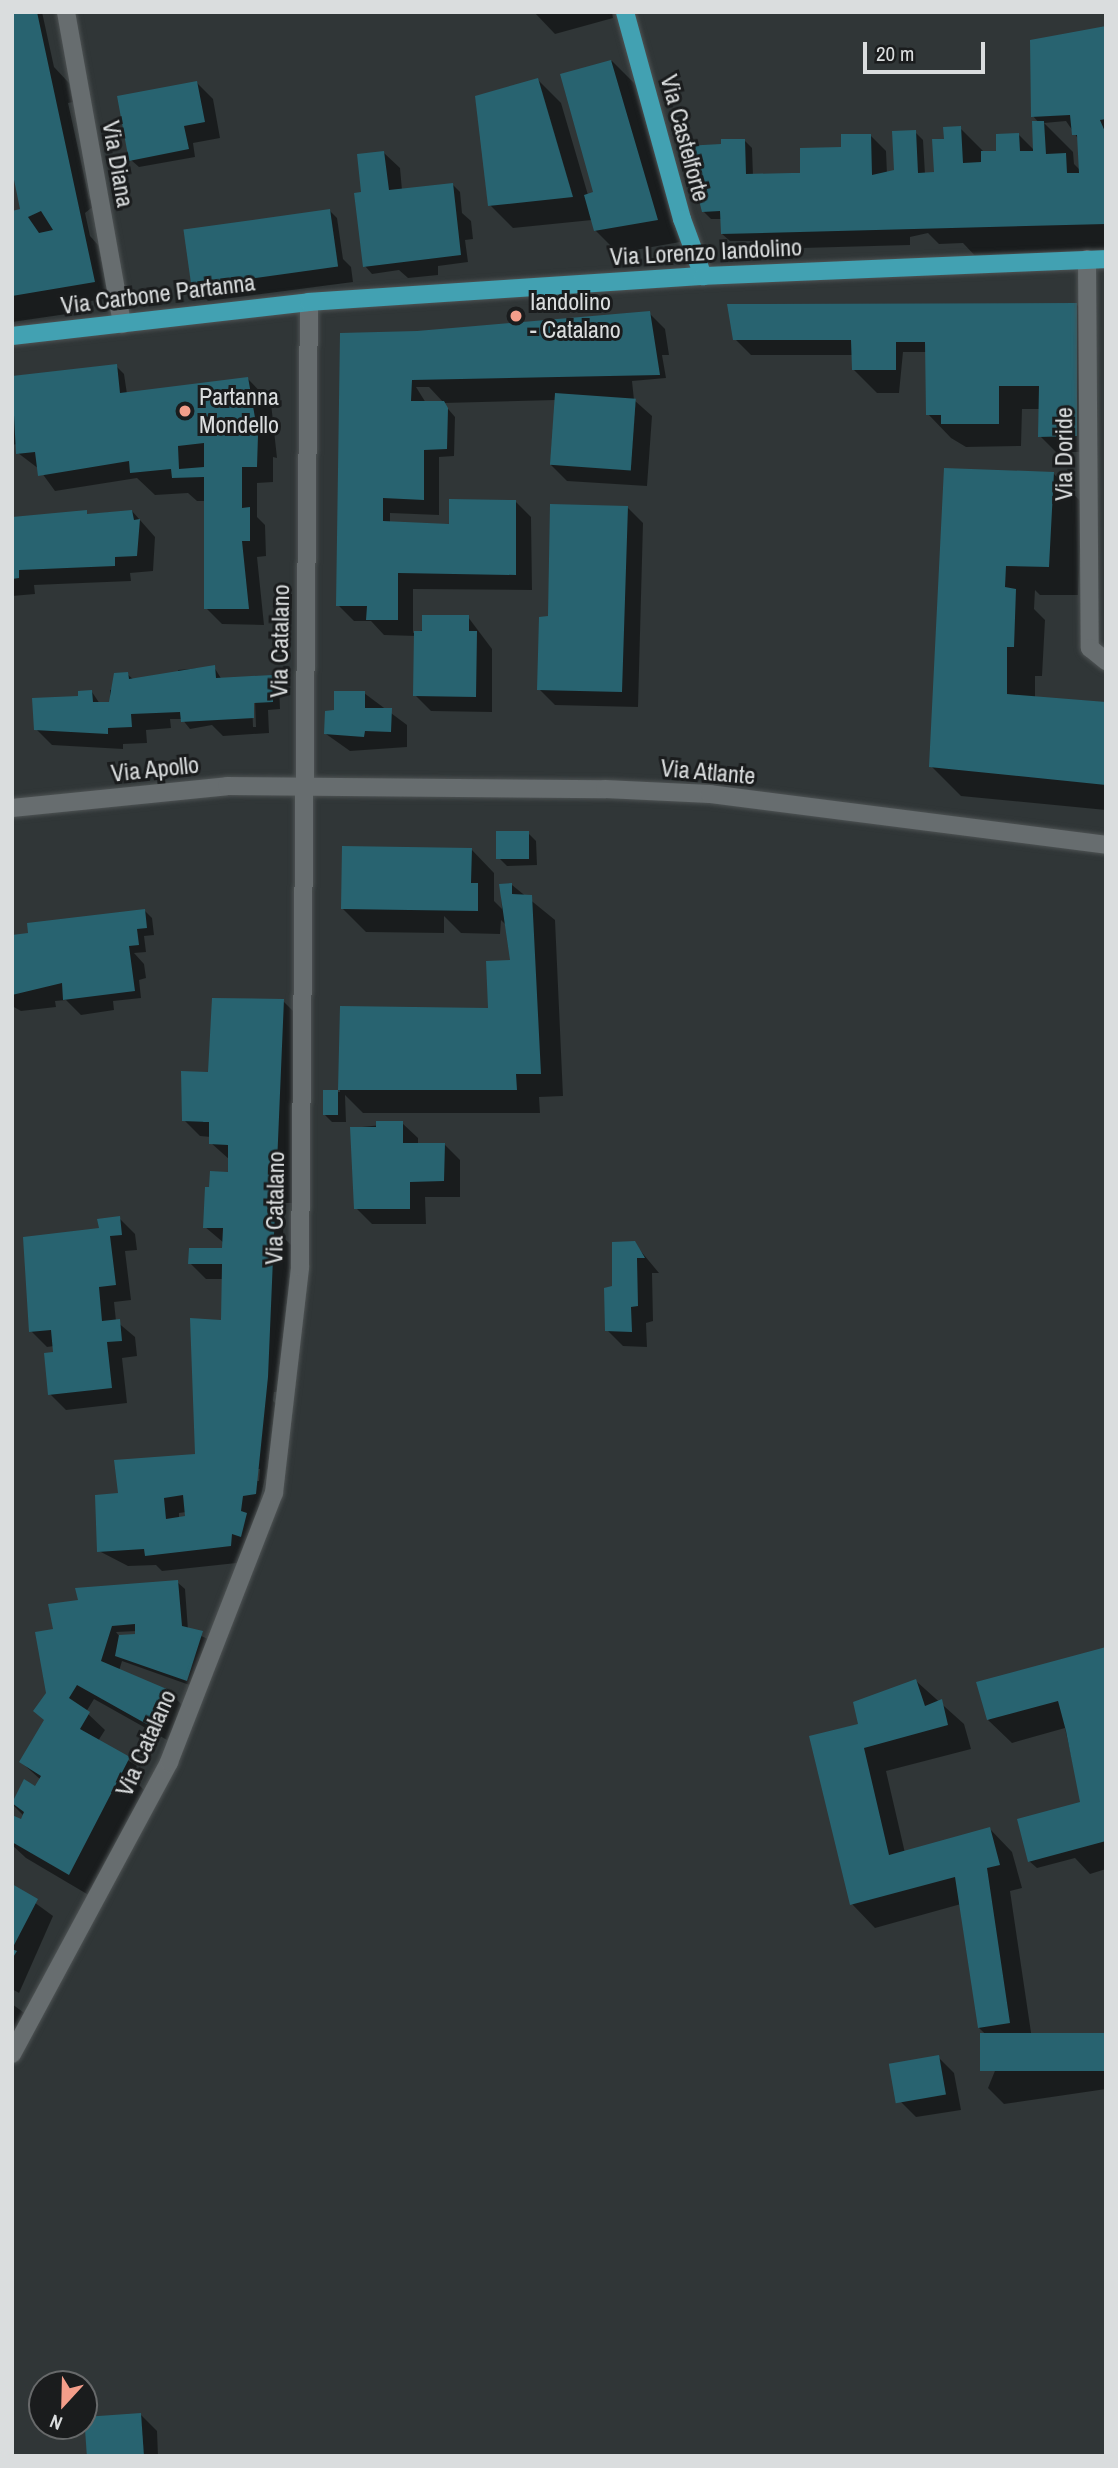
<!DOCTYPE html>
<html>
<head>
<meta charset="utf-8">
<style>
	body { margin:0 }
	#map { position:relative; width:1118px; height:2468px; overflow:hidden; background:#303637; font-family:"Archivo Narrow",sans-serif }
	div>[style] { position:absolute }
	.shadow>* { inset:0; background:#0007 }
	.building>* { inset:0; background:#286370; transform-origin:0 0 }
	.roads { filter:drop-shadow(0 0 2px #4e5354) drop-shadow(0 0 2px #4e5354) }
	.minor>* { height:18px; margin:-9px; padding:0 9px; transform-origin:9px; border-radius:9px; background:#676d6f }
	.major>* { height:18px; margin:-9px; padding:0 9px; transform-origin:9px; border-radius:9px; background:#42a1b2 }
	.dots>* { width:19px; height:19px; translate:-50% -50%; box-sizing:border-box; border:4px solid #1a1c1d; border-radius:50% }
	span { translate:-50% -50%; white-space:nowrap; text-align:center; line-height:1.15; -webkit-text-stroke:6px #1a1c1d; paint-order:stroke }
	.street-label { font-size:24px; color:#daddde }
	.poi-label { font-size:24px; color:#daddde }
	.left { translate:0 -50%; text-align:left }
	.frame { position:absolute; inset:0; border:14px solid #daddde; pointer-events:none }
	.north { position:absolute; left:28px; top:2370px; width:70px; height:70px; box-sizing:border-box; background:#1a1c1d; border:2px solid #67696a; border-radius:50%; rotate:202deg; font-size:19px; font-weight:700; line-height:28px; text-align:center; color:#daddde }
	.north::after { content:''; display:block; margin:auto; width:24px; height:32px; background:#f49e8a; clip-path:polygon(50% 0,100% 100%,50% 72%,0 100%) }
	.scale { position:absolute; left:863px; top:42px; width:122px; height:32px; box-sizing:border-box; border:4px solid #daddde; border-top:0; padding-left:9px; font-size:21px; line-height:24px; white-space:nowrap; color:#daddde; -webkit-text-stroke:5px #1a1c1d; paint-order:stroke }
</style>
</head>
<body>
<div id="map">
	<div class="shadow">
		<div style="clip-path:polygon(12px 12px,42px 12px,54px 67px,69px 83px,73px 102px,68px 103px,89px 198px,95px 205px,85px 213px,90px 236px,98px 245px,110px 298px,66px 305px,67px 314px,12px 322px,12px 213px,23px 210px,16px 178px,12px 179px)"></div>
		<div style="clip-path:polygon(534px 12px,612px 12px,613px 18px,555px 34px)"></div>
		<div style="clip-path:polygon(evenodd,1106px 27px,1106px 254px,979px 260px,963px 243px,939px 244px,928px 233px,910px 237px,910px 245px,766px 249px,758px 241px,730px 241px,722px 234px,722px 219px,711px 219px,703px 211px,723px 146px,744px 140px,752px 148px,753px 176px,802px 174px,870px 135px,886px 151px,887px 174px,898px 171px,915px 132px,923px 140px,925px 174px,935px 173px,943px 141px,960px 128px,985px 153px,998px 152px,1019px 135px,1035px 151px,1039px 123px,1033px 116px,1106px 27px,1066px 121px,1079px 140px,1080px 170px,1074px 164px,1073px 152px,1044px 123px,1066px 121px)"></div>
		<div style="clip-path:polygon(612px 61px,636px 85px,680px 242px,618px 253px,595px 230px,592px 220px,513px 228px,490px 205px,538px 80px,561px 103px,588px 195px,595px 194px,562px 75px)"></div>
		<div style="clip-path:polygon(197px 83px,213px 99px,220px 138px,193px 143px,195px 157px,139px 167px,131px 160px)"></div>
		<div style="clip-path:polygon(384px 153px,400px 168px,402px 190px,452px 184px,460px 192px,462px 213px,471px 221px,473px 239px,465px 240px,468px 262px,438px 266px,438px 275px,408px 278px,399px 270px,372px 274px,365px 266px,363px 194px)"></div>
		<div style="clip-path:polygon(330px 211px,337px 218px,343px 259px,351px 267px,353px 282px,208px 301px,192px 285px)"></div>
		<div style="clip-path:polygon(1076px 304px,1084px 312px,1092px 452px,1056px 452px,1040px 436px,1040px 409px,1022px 409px,1021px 446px,966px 447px,951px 438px,928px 414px,927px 352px,903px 352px,899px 393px,877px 393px,853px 369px,853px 355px,751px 355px,735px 339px)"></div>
		<div style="clip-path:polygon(649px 313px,665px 329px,669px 355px,662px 355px,666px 378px,632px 381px,634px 400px,652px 416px,647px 486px,567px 481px,551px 465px,556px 400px,444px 403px,429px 387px,416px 387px,426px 403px,443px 403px,455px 417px,454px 456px,439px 457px,439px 515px,390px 513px,390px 523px,450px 526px,515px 501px,531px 517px,532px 590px,413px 589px,413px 633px,468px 617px,492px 649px,492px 712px,431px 711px,415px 695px,416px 636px,384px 635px,371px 621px,354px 621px,338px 605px,418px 333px)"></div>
		<div style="clip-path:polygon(116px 366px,124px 374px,127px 394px,248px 379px,271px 403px,277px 458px,273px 457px,273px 482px,257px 483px,257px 517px,265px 525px,266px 556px,257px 557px,264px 625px,222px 624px,206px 608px,206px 501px,197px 501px,188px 493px,155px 495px,137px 478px,55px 491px,39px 469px,18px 453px,17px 444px,12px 445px,12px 377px)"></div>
		<div style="clip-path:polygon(946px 470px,1053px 473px,1082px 503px,1078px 595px,1040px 595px,1035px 590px,1034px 609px,1045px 620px,1042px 676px,1035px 676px,1035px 697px,1106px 704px,1106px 810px,961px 796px,931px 766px)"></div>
		<div style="clip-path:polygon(627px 507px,643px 523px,638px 707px,555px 705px,539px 689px,549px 618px)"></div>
		<div style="clip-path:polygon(132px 511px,155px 537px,153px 571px,130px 573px,131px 581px,34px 585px,35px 594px,12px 596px,12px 520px)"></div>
		<div style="clip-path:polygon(evenodd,214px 667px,222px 680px,271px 677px,279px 685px,280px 709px,268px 710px,269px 733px,223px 736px,212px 725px,190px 729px,182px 719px,170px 719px,171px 728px,146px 730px,147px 743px,123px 744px,123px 749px,52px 745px,36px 729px,92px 692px,100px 704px,110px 703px,110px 690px,116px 689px,127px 674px,134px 680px,179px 678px,178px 670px,214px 667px,252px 696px,255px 700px,256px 727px,253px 727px,252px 696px)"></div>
		<div style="clip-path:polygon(364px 693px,407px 725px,407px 747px,350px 751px,326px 734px,335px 712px)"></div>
		<div style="clip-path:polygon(528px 833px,536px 841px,537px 865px,507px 866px,499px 858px)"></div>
		<div style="clip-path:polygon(471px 849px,494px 873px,494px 901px,502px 909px,501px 885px,512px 885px,555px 920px,563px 1096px,539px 1097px,540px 1113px,363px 1113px,345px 1095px,346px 1122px,332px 1122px,325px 1115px,325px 1092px,340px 1092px,341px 1007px,490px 1010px,512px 962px,509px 928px,501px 920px,500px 934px,461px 933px,444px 916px,444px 933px,366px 932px,343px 909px)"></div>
		<div style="clip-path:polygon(145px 911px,152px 918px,154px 935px,144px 936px,146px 952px,134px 953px,144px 964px,146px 978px,139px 980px,141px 998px,113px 1001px,114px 1010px,81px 1015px,66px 1000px,55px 1001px,56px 1007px,21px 1011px,12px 1006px,12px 937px)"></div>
		<div style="clip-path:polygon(evenodd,283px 1001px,299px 1017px,293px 1203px,284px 1203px,283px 1237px,291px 1245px,283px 1392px,274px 1392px,273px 1401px,282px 1409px,276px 1469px,267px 1469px,246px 1562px,162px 1571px,156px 1565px,128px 1566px,99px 1551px,120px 1495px,197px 1456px,222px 1322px,224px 1279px,206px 1279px,190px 1263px,224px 1250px,224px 1243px,205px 1227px,230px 1173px,230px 1160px,211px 1143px,211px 1137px,200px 1136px,184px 1120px,210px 1074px,283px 1001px,257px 1469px,260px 1469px,259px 1481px,256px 1481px,257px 1469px,283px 1001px,186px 1512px,187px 1517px,179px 1519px,179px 1513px,186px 1512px)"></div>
		<div style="clip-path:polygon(402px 1123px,418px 1138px,418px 1144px,444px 1144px,460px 1160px,460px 1197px,425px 1197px,426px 1224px,372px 1224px,356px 1208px,352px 1128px)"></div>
		<div style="clip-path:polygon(119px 1218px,135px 1234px,137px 1250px,125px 1251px,131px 1300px,114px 1302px,116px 1321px,135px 1337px,137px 1356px,122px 1358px,127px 1403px,66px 1410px,50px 1394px,54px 1346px,47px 1347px,31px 1331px,101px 1230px)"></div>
		<div style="clip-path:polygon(634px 1243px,659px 1273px,652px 1273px,653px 1321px,646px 1323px,647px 1347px,623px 1346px,607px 1330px,613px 1288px)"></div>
		<div style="clip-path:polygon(evenodd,177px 1582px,185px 1589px,188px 1630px,210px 1640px,195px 1687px,122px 1661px,119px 1671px,168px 1691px,184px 1707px,167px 1740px,94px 1699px,86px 1712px,105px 1730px,98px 1741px,137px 1766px,130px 1776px,146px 1792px,92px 1897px,26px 1858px,12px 1845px,12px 1817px,22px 1821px,24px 1816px,13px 1805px,24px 1781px,36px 1789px,41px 1780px,21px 1762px,46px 1721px,55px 1631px,177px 1582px,137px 1631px,136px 1636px,120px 1637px,116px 1632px,137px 1631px)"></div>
		<div style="clip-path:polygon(1106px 1649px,1106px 1869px,1090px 1874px,1075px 1858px,1037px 1868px,1029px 1861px,1082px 1803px,1065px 1728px,1012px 1743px,988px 1720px)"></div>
		<div style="clip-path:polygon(916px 1681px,964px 1724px,971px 1749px,886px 1771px,905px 1853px,989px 1828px,1012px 1852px,1022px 1888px,1010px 1891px,1033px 2046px,1106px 2034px,1106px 2089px,1004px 2104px,988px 2088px,1003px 2051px,979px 2028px,961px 1904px,875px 1928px,852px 1904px,860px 1725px)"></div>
		<div style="clip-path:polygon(12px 1886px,53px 1916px,19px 1993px,12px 1989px)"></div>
		<div style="clip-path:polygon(12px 2004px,35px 2021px,12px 2050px)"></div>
		<div style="clip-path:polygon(938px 2057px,954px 2073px,961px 2110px,916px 2117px,900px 2101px)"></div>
		<div style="clip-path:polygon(141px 2415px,157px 2431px,158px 2456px,86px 2456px)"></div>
	</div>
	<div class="building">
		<div style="clip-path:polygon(evenodd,12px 12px,37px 12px,95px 282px,12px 296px,12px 211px,20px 209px,12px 170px,12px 12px,41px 211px,53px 230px,39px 233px,28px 217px,41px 211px)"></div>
		<div style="clip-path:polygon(1106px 26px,1106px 119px,1100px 120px,1106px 134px,1106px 224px,721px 234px,720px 211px,702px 212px,685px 146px,721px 144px,721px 139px,745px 139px,746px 174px,792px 173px,800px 173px,800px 148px,841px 147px,841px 134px,871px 134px,872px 175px,894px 170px,892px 131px,916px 130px,918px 173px,934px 172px,932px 139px,944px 139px,943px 127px,961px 126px,963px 163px,981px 162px,981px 151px,996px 151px,996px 134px,1019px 133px,1020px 151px,1033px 151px,1032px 121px,1044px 121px,1046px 154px,1066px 153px,1067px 173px,1079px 173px,1077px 135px,1072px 135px,1070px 115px,1031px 117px,1030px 40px)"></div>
		<div style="clip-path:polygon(611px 60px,658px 220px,594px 231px,584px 195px,593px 192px,560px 74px)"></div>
		<div style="clip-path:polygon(538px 78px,573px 197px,488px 206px,475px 96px)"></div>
		<div style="clip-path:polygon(197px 81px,205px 122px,184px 126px,189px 149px,129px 161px,117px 96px)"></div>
		<div style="clip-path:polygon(384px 151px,389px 190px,453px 183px,461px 255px,363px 267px,354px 193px,361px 192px,357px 154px)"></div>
		<div style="left:330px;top:209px;width:58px;height:148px;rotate:82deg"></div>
		<div style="clip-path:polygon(1077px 303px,1077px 436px,1038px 437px,1039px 386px,999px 386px,999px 424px,941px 424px,941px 415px,926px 415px,925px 342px,896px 342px,896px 370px,852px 370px,851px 340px,733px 340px,727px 304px)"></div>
		<div style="clip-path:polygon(650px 311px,660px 375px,412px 380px,411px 401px,444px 401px,448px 408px,447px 449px,424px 450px,424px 500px,383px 498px,383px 521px,449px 524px,449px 499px,516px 500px,516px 575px,398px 573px,398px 620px,366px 620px,367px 606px,336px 606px,340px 333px,417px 331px)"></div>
		<div style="clip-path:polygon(evenodd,117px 364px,120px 393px,248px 377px,258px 435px,257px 467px,242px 467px,242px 508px,250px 507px,250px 541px,242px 541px,249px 609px,204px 609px,204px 477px,172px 478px,171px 469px,130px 473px,129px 461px,38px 476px,35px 452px,16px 454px,12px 376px,117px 364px,204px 443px,204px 467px,179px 469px,178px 446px,204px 443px)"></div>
		<div style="left:555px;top:393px;width:81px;height:72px;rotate:4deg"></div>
		<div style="clip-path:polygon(944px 468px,1054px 472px,1049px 567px,1006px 566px,1005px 587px,1016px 589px,1014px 647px,1007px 647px,1007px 694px,1106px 702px,1106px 785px,929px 767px)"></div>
		<div style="clip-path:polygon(550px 504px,628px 506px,622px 692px,537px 690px,539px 617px,548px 616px)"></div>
		<div style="clip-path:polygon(87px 510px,87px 514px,132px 510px,134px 520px,140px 519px,137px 556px,115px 557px,115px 566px,19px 570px,19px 578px,12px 579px,12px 517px)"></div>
		<div style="clip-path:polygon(422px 615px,469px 615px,469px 631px,477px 631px,476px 697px,413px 696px,414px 631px,422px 631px)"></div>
		<div style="clip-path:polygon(215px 665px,216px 678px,272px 675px,273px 702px,254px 703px,254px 718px,181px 722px,180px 712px,156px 713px,131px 714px,132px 727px,108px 728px,108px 734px,34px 730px,32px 698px,78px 696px,78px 691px,92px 690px,93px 702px,109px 702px,114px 673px,128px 672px,129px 679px)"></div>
		<div style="clip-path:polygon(334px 691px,365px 691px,365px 708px,392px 708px,391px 732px,365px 731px,364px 737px,324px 734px,325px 711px,334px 710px)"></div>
		<div style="left:496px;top:831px;width:33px;height:28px"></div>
		<div style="clip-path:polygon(342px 846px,472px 848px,471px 883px,478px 883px,478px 911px,341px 909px)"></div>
		<div style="clip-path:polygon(512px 883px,512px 894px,532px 895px,541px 1074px,516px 1074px,517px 1090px,338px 1090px,340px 1006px,488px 1008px,486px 961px,510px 960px,499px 884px)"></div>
		<div style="clip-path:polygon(145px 909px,147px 928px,137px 929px,139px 945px,129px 946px,135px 991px,63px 1000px,62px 983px,12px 995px,12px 935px,28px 933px,27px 923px)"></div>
		<div style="clip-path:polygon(evenodd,212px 998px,284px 999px,268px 1377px,256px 1494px,243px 1496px,241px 1511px,247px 1513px,241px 1537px,232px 1534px,231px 1546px,145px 1556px,144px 1549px,97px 1552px,95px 1495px,118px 1493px,114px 1460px,195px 1454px,190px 1318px,221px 1320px,222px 1264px,188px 1264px,189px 1248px,222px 1248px,223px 1228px,203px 1228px,205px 1187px,209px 1187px,210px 1171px,228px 1172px,228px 1145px,209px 1144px,209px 1122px,182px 1121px,181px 1071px,208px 1072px,212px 998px,183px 1495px,185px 1516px,166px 1519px,164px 1498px,183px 1495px)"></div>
		<div style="left:323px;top:1090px;width:15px;height:25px"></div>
		<div style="clip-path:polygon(376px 1121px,403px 1121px,403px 1143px,445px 1143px,444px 1181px,410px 1182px,410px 1209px,354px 1209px,350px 1127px,376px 1127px)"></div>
		<div style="clip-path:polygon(120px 1216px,122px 1235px,110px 1236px,116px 1285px,99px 1287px,102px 1321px,120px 1319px,122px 1341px,107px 1342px,112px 1388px,48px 1395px,44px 1353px,53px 1352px,51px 1330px,29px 1332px,23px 1237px,99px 1228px,97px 1219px)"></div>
		<div style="clip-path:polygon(635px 1241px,645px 1258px,637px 1258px,638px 1306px,631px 1307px,632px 1332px,605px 1331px,604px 1288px,612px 1286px,612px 1242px)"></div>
		<div style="clip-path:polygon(178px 1580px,182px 1626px,203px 1631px,187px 1681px,115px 1656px,119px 1635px,135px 1634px,135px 1624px,112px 1626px,101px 1661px,169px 1690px,150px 1726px,77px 1685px,69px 1698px,90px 1712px,80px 1729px,130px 1757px,69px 1875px,12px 1842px,12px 1815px,21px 1819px,24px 1812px,12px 1803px,24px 1779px,35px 1786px,41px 1776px,19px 1762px,44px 1720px,33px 1711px,46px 1693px,35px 1632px,53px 1629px,48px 1604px,78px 1600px,75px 1588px)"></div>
		<div style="clip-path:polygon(1106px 1647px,1106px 1841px,1028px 1862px,1017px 1819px,1080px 1802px,1066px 1731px,1058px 1701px,987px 1720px,976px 1682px)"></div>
		<div style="clip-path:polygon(916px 1679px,925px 1706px,942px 1699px,948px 1725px,864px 1748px,889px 1855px,990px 1827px,1000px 1865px,987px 1868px,1010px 2023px,978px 2028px,955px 1877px,850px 1905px,809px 1736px,858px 1724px,853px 1702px)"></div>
		<div style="clip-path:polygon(12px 1884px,38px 1899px,12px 1949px,17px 1951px,12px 1959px)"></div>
		<div style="left:1106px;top:2033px;width:38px;height:126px;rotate:90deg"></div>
		<div style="left:939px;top:2055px;width:40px;height:51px;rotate:80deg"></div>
		<div style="left:141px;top:2413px;width:43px;height:57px;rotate:86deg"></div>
	</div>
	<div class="roads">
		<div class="minor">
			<div style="left:66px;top:12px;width:317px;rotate:79.8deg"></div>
			<div style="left:1087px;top:259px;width:389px;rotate:89.6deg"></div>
			<div style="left:1090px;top:648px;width:21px;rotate:39deg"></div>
			<div style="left:12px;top:808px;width:216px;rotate:-5.8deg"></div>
			<div style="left:227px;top:786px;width:378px;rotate:0.5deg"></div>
			<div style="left:605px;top:789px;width:105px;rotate:2.7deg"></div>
			<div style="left:710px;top:794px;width:399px;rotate:7.3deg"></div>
			<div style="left:12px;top:2054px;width:332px;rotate:-61.7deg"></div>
			<div style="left:169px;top:1762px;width:289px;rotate:-68.7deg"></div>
			<div style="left:274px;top:1493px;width:227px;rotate:-83.4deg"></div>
			<div style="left:300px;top:1267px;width:965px;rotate:-89.47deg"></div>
		</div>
		<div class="major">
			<div style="left:625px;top:12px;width:215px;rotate:74.6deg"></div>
			<div style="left:682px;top:219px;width:61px;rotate:69.8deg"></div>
			<div style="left:12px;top:336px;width:299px;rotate:-6.5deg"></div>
			<div style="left:309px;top:302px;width:395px;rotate:-3.8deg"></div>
			<div style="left:703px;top:276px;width:403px;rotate:-2.4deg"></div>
		</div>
	</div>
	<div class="dots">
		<div style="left:516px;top:316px;background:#f49e8a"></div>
		<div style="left:185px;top:411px;background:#f49e8a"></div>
	</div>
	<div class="street-label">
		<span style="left:685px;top:138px;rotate:75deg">Via Castelforte</span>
		<span style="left:118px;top:164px;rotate:80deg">Via Diana</span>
		<span style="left:706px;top:252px;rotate:-3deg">Via Lorenzo Iandolino</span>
		<span style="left:158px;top:294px;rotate:-7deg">Via Carbone Partanna</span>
		<span style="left:1064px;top:454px;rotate:-90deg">Via Doride</span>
		<span style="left:280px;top:641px;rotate:-89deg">Via Catalano</span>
		<span style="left:155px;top:769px;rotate:-6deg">Via Apollo</span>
		<span style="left:708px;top:772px;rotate:5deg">Via Atlante</span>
		<span style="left:275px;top:1208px;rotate:-89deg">Via Catalano</span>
		<span style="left:146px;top:1743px;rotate:-66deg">Via Catalano</span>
	</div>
	<div class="poi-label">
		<span class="left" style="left:530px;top:316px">Iandolino<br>- Catalano</span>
		<span class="left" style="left:199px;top:411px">Partanna<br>Mondello</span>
	</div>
	<div class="frame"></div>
	<div class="north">N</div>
	<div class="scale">20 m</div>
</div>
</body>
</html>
